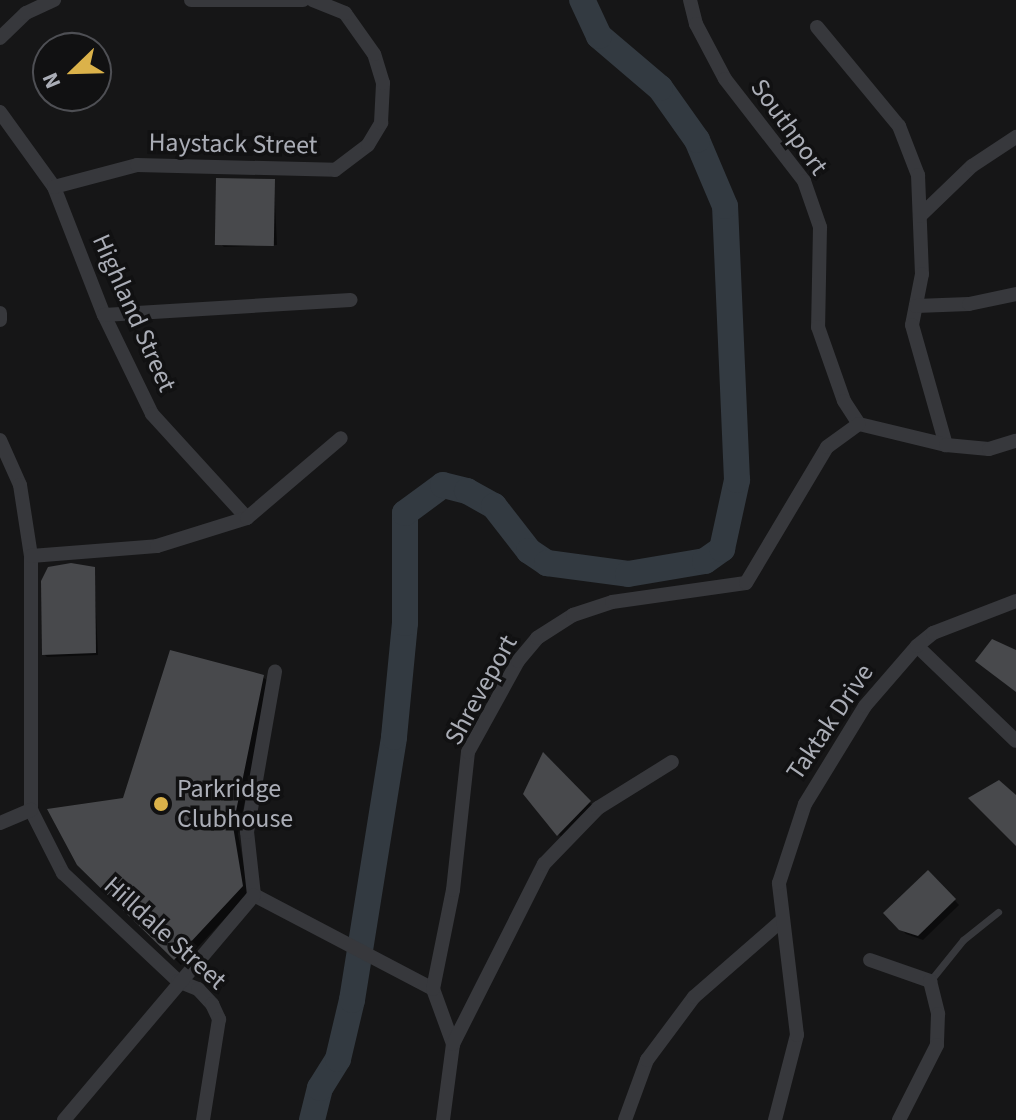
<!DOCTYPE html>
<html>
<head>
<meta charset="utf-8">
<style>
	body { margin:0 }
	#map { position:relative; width:1016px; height:1120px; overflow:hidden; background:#161617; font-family:"Source Sans 3",sans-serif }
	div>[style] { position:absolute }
	.shadow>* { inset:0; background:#0007 }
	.river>* { height:26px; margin:-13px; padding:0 13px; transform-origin:13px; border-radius:13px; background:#333a41 }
	.building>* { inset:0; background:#48494c; transform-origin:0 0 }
	.service>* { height:7px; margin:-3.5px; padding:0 3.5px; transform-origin:3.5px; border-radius:3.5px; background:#37383c }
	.minor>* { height:14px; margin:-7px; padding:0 7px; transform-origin:7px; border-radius:7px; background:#37383c }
	.dots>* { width:22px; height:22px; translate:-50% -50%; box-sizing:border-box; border:4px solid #111112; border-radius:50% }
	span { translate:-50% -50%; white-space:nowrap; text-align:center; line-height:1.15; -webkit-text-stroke:7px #111112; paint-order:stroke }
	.street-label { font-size:26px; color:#aaadb6 }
	.poi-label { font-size:26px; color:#aaadb6 }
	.left { translate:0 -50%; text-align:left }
	.north { position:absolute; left:32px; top:32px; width:80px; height:80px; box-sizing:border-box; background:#111112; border:2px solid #4e4f54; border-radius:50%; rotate:247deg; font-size:22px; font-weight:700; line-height:32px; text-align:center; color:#aaadb6 }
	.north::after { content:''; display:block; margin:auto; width:28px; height:36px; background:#dbb24a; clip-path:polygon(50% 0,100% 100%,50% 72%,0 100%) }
</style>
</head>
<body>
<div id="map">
	<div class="shadow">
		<div style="clip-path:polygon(274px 181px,277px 245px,224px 247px,221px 244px)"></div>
		<div style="clip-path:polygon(94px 569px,98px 655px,47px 657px,44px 654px)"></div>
		<div style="clip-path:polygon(263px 677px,270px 683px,238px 834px,249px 893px,181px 965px,78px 864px,124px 800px)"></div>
		<div style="clip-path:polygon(546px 757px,592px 805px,561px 837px,525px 793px)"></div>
		<div style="clip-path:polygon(928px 873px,959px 905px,923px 940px,906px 934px,886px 913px)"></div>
	</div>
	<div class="river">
		<div style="left:312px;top:1120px;width:33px;rotate:-76deg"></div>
		<div style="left:320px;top:1088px;width:34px;rotate:-58deg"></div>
		<div style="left:338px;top:1059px;width:61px;rotate:-76.7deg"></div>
		<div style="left:352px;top:1000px;width:266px;rotate:-80.9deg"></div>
		<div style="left:394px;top:737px;width:115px;rotate:-84.5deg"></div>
		<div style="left:405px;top:623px;width:110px;rotate:-90deg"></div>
		<div style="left:405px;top:513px;width:47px;rotate:-36.4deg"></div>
		<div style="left:443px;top:485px;width:25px;rotate:14deg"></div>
		<div style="left:467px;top:491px;width:31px;rotate:29deg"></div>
		<div style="left:494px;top:506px;width:57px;rotate:52.1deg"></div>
		<div style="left:529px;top:551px;width:22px;rotate:34deg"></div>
		<div style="left:547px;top:563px;width:82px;rotate:7.7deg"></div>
		<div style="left:628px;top:574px;width:78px;rotate:-9.6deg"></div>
		<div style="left:705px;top:561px;width:21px;rotate:-35deg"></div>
		<div style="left:722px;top:549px;width:71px;rotate:-77.7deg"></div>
		<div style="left:737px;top:480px;width:274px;rotate:-92.5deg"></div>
		<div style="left:725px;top:206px;width:72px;rotate:-113deg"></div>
		<div style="left:697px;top:140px;width:64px;rotate:-125.4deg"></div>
		<div style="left:660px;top:88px;width:80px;rotate:-139.6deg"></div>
		<div style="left:599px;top:36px;width:40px;rotate:-115deg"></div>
	</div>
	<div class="building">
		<div style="left:216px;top:178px;width:59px;height:67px;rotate:1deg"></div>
		<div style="clip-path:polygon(71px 563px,95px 567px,96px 653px,42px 655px,41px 581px,48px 567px)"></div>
		<div style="clip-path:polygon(992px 639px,1016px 650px,1016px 692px,975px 661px)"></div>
		<div style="clip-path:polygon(170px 650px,264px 675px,233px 826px,243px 886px,174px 960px,77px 865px,47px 809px,123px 798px)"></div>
		<div style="clip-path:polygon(543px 752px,591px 801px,557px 836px,523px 794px)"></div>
		<div style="clip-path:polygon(999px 780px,1016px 795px,1016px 846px,968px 798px)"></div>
		<div style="clip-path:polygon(928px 870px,956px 899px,918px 936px,899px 930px,883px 913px)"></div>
	</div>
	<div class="service">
		<div style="left:930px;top:981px;width:53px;rotate:-51.2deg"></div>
		<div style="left:963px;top:940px;width:45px;rotate:-38.7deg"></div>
	</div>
	<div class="minor">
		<div style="left:191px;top:0;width:112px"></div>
		<div style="left:690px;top:0;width:25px;rotate:76deg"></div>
		<div style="left:696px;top:24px;width:62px;rotate:62.2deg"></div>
		<div style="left:725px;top:79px;width:129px;rotate:52.2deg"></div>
		<div style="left:804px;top:181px;width:49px;rotate:70.8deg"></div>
		<div style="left:820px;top:227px;width:100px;rotate:91.1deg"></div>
		<div style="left:818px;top:327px;width:78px;rotate:70.6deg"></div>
		<div style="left:844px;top:401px;width:27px;rotate:57deg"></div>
		<div style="left:817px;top:27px;width:129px;rotate:50.4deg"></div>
		<div style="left:899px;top:126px;width:53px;rotate:68.8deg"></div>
		<div style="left:918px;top:175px;width:99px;rotate:87.7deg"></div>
		<div style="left:922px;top:274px;width:52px;rotate:101.1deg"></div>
		<div style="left:912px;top:325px;width:125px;rotate:74.2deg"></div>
		<div style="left:0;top:38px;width:36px;rotate:-44deg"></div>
		<div style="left:26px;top:13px;width:31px;rotate:-25deg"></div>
		<div style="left:0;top:112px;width:92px;rotate:54.2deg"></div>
		<div style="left:54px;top:187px;width:137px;rotate:68.7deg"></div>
		<div style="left:104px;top:315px;width:110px;rotate:64.1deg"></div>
		<div style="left:152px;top:414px;width:141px;rotate:47.6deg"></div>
		<div style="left:54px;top:187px;width:86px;rotate:-14.8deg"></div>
		<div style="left:137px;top:165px;width:198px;rotate:1.4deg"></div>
		<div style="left:335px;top:170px;width:41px;rotate:-37.1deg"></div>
		<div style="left:368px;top:145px;width:26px;rotate:-59deg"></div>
		<div style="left:381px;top:123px;width:40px;rotate:-87.1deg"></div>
		<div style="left:383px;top:83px;width:30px;rotate:-107deg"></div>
		<div style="left:374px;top:54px;width:50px;rotate:-125.3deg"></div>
		<div style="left:345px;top:13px;width:35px;rotate:-158deg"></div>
		<div style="left:920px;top:216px;width:72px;rotate:-43.9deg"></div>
		<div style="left:972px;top:166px;width:53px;rotate:-33.4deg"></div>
		<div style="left:916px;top:306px;width:53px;rotate:-2.2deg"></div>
		<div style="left:969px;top:304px;width:48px;rotate:-12deg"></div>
		<div style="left:0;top:313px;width:7px;rotate:90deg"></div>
		<div style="left:104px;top:315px;width:247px;rotate:-3.5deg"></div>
		<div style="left:859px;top:424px;width:89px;rotate:13.6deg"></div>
		<div style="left:946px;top:445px;width:43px;rotate:5.3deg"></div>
		<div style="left:989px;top:449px;width:28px;rotate:-17deg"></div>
		<div style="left:0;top:440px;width:49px;rotate:66deg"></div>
		<div style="left:20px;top:485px;width:72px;rotate:81.2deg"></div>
		<div style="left:31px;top:556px;width:254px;rotate:90deg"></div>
		<div style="left:31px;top:810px;width:71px;rotate:63.1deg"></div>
		<div style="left:63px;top:873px;width:158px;rotate:43.2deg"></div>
		<div style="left:178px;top:981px;width:22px;rotate:22deg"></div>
		<div style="left:198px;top:989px;width:21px;rotate:47deg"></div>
		<div style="left:212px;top:1004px;width:17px;rotate:65deg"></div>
		<div style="left:219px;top:1019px;width:102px;rotate:99deg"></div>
		<div style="left:31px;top:556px;width:126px;rotate:-4.5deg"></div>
		<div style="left:157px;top:546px;width:94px;rotate:-17.3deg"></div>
		<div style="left:247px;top:518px;width:123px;rotate:-40.4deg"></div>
		<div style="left:917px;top:646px;width:137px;rotate:43.8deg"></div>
		<div style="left:0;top:823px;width:34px;rotate:-23deg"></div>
		<div style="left:254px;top:895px;width:202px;rotate:27.7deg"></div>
		<div style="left:433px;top:989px;width:59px;rotate:70deg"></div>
		<div style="left:453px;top:1044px;width:77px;rotate:97.5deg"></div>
		<div style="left:254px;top:895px;width:63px;rotate:-96.3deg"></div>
		<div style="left:247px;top:832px;width:163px;rotate:-80.1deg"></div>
		<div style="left:870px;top:960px;width:64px;rotate:19.3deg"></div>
		<div style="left:930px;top:981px;width:34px;rotate:76deg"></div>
		<div style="left:938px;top:1014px;width:31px;rotate:92deg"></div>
		<div style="left:937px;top:1045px;width:84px;rotate:116.9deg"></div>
		<div style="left:433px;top:989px;width:101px;rotate:-78.6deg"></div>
		<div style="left:453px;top:890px;width:139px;rotate:-83.8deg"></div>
		<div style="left:468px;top:752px;width:104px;rotate:-61.2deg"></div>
		<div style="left:518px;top:661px;width:30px;rotate:-50deg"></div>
		<div style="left:537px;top:638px;width:43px;rotate:-32.6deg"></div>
		<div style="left:573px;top:615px;width:41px;rotate:-18.4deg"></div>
		<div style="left:612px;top:602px;width:135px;rotate:-8.1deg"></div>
		<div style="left:746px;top:583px;width:158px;rotate:-59.2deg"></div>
		<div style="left:827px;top:447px;width:39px;rotate:-36deg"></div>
		<div style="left:453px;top:1044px;width:202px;rotate:-63.2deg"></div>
		<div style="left:544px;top:864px;width:78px;rotate:-46deg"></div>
		<div style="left:598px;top:808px;width:87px;rotate:-31.9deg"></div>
		<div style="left:64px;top:1120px;width:294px;rotate:-49.8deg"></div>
		<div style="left:625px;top:1120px;width:64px;rotate:-69.9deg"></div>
		<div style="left:647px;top:1060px;width:79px;rotate:-53.3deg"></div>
		<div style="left:694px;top:997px;width:116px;rotate:-41.1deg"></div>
		<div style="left:775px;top:1120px;width:88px;rotate:-75.5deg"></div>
		<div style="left:797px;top:1035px;width:153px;rotate:-96.8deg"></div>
		<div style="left:779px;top:883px;width:83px;rotate:-71.8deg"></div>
		<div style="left:805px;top:804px;width:115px;rotate:-58.5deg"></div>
		<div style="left:865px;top:706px;width:79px;rotate:-49.1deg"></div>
		<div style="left:917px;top:646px;width:21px;rotate:-39deg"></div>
		<div style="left:933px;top:633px;width:89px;rotate:-21.1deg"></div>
	</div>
	<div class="dots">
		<div style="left:161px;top:804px;background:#dbb24a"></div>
	</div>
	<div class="street-label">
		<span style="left:789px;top:127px;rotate:54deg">Southport</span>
		<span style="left:233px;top:144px;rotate:1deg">Haystack Street</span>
		<span style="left:134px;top:313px;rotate:66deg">Highland Street</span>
		<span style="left:481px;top:690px;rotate:-61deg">Shreveport</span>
		<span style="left:830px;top:722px;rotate:-56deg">Taktak Drive</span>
		<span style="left:165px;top:933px;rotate:42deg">Hilldale Street</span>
	</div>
	<div class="poi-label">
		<span class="left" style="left:177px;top:804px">Parkridge<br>Clubhouse</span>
	</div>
	<div class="north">N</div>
</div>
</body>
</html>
